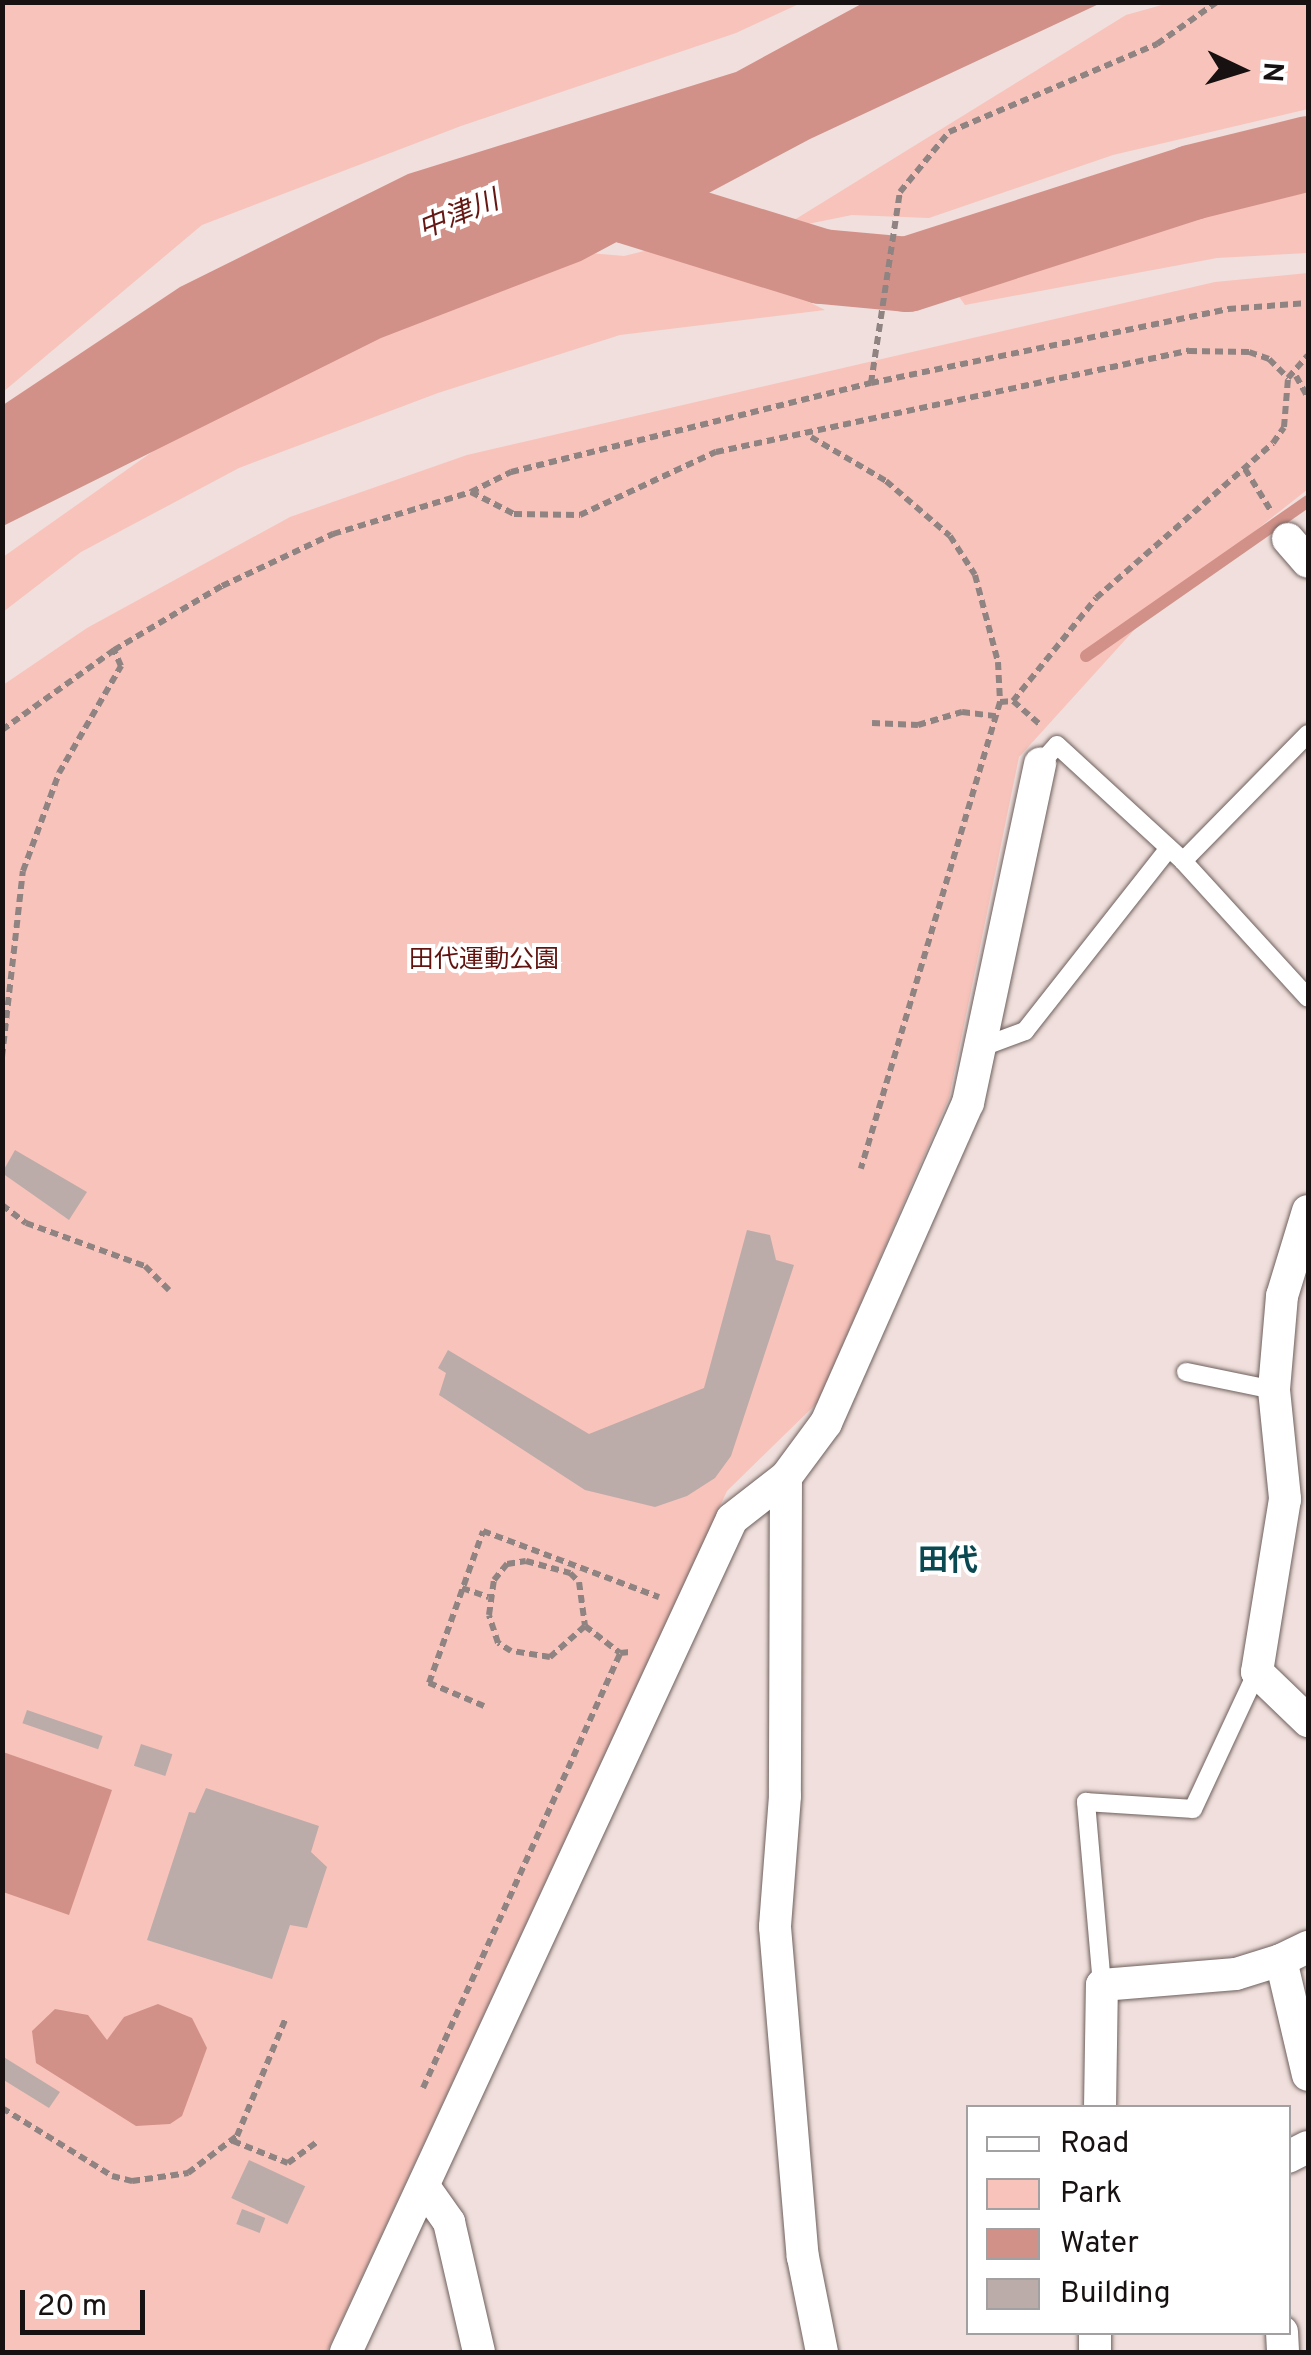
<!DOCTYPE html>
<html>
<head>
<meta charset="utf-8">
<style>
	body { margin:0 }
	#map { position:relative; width:1311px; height:2355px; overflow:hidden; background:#f0dfdc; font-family:Overpass,"Noto Sans JP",sans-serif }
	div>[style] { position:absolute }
	.green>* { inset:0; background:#f8c3bb }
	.water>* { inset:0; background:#d29188 }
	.stream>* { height:12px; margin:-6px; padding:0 6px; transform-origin:6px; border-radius:6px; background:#d29188 }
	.river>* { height:75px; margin:-37.5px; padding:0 37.5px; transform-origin:37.5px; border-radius:37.5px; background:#d29188 }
	.building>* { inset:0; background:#bbaca9; transform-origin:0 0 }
	.path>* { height:6px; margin-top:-3px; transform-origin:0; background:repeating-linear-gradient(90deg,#908482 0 8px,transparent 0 13px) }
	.roads { filter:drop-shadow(0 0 2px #6e605d) drop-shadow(0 0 2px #6e605d) }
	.lane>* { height:18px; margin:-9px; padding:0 9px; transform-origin:9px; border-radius:9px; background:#fff }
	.street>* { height:32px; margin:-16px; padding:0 16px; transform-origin:16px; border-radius:16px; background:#fff }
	span { translate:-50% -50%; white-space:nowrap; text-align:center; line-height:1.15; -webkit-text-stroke:8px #fff; paint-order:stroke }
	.park-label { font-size:25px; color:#60130f }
	.water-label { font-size:28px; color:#641713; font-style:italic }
	.quarter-label { font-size:30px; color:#0a4951; font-weight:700 }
	.frame { position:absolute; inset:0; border:5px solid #171211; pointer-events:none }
	.legend { position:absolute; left:966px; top:2105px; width:325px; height:230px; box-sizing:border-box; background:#fff; border:2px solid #a2a0a0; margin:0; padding:12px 18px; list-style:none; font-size:30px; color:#171211 }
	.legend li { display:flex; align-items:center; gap:20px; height:50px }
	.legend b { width:50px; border:2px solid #a2a0a0 }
	.north { position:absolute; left:1191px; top:20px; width:100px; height:100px; -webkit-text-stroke:8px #fff; paint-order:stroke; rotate:94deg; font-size:28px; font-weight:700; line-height:40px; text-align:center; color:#171211 }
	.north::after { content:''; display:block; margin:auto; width:35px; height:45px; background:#171211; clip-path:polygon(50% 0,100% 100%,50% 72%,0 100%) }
	.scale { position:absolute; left:20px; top:2290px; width:125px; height:45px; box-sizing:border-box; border:5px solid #171211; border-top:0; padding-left:12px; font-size:30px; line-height:35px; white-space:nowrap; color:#171211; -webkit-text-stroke:8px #fff; paint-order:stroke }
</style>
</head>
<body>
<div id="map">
	<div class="green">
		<div style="clip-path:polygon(3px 2px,801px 2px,801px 3px,736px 33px,461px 126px,202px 225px,3px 392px)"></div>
		<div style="clip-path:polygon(1169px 3px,1308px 3px,1308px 109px,1113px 155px,929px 218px,852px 215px,778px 230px,1126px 15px)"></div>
		<div style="clip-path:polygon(1308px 176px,1308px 253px,1217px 258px,965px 305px,947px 280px,1084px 227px)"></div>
		<div style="clip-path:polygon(685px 241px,825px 310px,620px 335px,438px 393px,239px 468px,81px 552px,3px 612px,3px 557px,267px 371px,543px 249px,624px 256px)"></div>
		<div style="clip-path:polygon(1308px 273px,1308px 489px,1145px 618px,1019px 757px,949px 1098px,818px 1402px,727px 1491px,327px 2352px,3px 2352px,3px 685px,87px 628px,290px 517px,467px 455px,1215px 282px)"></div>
	</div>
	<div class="water">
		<div style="clip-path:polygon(863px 3px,1101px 3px,810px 139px,581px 261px,381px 338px,3px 526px,3px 405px,180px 287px,408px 174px,736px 72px)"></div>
		<div style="clip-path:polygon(3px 1752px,112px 1790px,69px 1915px,3px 1892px)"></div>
		<div style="clip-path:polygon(158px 2004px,192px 2018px,207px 2048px,182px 2116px,170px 2124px,136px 2126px,36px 2063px,32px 2031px,55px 2009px,88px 2015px,107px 2040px,124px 2017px)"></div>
	</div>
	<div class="stream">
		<div style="left:1086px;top:656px;width:271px;rotate:-34.9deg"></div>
	</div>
	<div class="river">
		<div style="left:579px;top:168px;width:58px;rotate:39.4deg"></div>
		<div style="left:624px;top:205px;width:206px;rotate:17.2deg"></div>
		<div style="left:821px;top:266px;width:86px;rotate:5.3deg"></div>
		<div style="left:907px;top:274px;width:299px;rotate:-17.9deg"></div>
		<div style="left:1191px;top:182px;width:121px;rotate:-13.9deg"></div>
	</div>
	<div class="building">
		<div style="clip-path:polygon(15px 1150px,87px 1192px,69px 1220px,2px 1173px)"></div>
		<div style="clip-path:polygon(747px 1230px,770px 1235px,776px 1260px,794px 1265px,731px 1456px,715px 1478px,687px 1496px,655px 1507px,585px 1490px,439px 1395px,446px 1373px,438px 1368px,448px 1350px,589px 1434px,704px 1388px)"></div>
		<div style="left:27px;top:1710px;width:80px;height:14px;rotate:19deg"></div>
		<div style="left:141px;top:1744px;width:33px;height:23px;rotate:18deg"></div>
		<div style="clip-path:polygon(206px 1788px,319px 1826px,311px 1852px,327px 1867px,307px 1928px,290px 1925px,272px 1979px,147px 1940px,189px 1812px,195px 1813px)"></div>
		<div style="clip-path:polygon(2px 2056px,60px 2092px,49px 2108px,2px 2079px)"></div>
		<div style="left:249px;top:2160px;width:62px;height:42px;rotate:25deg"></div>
		<div style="left:242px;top:2209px;width:25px;height:16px;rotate:21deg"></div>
	</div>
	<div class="path">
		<div style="left:1296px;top:376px;width:25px;rotate:61deg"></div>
		<div style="left:871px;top:383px;width:193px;rotate:-81.4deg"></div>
		<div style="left:900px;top:192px;width:77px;rotate:-50.8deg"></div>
		<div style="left:949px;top:132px;width:226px;rotate:-22.9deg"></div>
		<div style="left:1157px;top:44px;width:73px;rotate:-35deg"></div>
		<div style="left:811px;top:437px;width:87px;rotate:30.4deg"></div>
		<div style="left:886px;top:481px;width:84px;rotate:40.7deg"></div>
		<div style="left:950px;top:536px;width:46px;rotate:57.3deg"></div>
		<div style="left:975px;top:575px;width:90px;rotate:75.2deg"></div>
		<div style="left:998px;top:662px;width:40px;rotate:87.1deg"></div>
		<div style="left:1000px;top:702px;width:487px;rotate:106.6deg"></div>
		<div style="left:1245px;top:469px;width:49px;rotate:58.2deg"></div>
		<div style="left:471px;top:492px;width:48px;rotate:27.1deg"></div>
		<div style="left:514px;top:514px;width:66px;rotate:0.9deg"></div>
		<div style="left:580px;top:515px;width:150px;rotate:-24.9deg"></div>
		<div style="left:716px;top:452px;width:484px;rotate:-12.1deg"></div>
		<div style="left:1189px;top:351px;width:60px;rotate:1deg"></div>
		<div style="left:1249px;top:352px;width:21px;rotate:19deg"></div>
		<div style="left:1269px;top:359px;width:27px;rotate:45deg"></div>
		<div style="left:1288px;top:378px;width:30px;rotate:-49deg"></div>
		<div style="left:1013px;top:701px;width:132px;rotate:-51.1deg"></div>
		<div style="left:1096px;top:598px;width:235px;rotate:-41.2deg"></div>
		<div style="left:1273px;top:443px;width:19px;rotate:-55deg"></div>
		<div style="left:1284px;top:427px;width:49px;rotate:-85.3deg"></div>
		<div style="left:1000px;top:702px;width:13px;rotate:-4deg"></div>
		<div style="left:1013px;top:701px;width:35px;rotate:41deg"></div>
		<div style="left:872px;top:723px;width:46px;rotate:2.5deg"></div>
		<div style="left:918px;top:725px;width:46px;rotate:-16.5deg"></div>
		<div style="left:962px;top:712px;width:34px;rotate:7deg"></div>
		<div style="left:2px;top:730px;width:138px;rotate:-35.5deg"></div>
		<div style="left:114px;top:650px;width:126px;rotate:-30.7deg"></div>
		<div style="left:222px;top:586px;width:123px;rotate:-25.1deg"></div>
		<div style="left:333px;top:534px;width:144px;rotate:-16.9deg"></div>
		<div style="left:471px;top:492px;width:45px;rotate:-26.6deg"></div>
		<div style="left:511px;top:472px;width:371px;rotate:-13.9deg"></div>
		<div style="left:871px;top:383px;width:365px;rotate:-11.7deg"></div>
		<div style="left:1228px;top:309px;width:80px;rotate:-4.3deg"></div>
		<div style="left:2px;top:1057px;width:187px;rotate:-83.6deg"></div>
		<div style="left:23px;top:871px;width:104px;rotate:-69.8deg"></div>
		<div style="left:59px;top:773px;width:124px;rotate:-59.9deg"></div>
		<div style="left:121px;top:666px;width:17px;rotate:-114deg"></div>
		<div style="left:2px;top:1205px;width:30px;rotate:37deg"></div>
		<div style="left:26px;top:1223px;width:127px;rotate:19.9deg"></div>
		<div style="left:145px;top:1266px;width:34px;rotate:45deg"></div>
		<div style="left:462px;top:1588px;width:28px;rotate:19deg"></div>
		<div style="left:585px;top:1626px;width:47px;rotate:138.5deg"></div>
		<div style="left:550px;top:1657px;width:39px;rotate:-171deg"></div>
		<div style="left:511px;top:1651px;width:15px;rotate:-148deg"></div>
		<div style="left:498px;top:1643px;width:29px;rotate:-108deg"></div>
		<div style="left:489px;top:1615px;width:35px;rotate:-82deg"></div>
		<div style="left:494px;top:1580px;width:21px;rotate:-51deg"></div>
		<div style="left:507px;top:1564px;width:19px;rotate:-9deg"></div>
		<div style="left:526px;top:1561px;width:46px;rotate:15.3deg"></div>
		<div style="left:570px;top:1573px;width:13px;rotate:45deg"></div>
		<div style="left:579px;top:1582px;width:44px;rotate:82.2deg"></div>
		<div style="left:585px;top:1626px;width:44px;rotate:37.6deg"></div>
		<div style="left:484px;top:1706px;width:60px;rotate:-157.3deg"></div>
		<div style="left:429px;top:1683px;width:161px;rotate:-70.4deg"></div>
		<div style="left:483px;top:1531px;width:188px;rotate:20.6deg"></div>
		<div style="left:423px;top:2088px;width:478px;rotate:-65.6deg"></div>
		<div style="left:620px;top:1653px;width:10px;rotate:-6deg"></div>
		<div style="left:2px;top:2108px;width:129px;rotate:31.7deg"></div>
		<div style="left:112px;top:2176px;width:21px;rotate:14deg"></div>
		<div style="left:132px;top:2181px;width:57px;rotate:-8.1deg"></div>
		<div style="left:188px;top:2173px;width:61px;rotate:-37.1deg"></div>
		<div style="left:237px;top:2136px;width:126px;rotate:-67.5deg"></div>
		<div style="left:233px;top:2141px;width:59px;rotate:21.8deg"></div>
		<div style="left:288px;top:2163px;width:36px;rotate:-36deg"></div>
	</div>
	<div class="roads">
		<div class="lane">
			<div style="left:1040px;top:764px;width:25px;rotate:-48deg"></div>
			<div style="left:1057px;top:745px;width:171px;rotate:42.6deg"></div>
			<div style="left:1183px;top:861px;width:185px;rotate:47.6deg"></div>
			<div style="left:1183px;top:861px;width:178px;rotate:-45.5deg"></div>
			<div style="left:982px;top:1047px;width:46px;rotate:-20.4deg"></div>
			<div style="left:1025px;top:1031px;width:231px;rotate:-51.8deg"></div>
			<div style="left:1186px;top:1372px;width:90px;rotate:11.6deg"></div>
			<div style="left:1102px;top:1985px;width:184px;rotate:-95deg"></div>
			<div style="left:1086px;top:1802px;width:107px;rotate:3.7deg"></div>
			<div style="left:1193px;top:1809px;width:151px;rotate:-65deg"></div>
		</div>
		<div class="street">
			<div style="left:1288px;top:539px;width:30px;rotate:49deg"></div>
			<div style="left:1308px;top:1211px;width:89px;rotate:107deg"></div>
			<div style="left:1282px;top:1296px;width:94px;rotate:94.9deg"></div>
			<div style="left:1274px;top:1390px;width:110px;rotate:84.2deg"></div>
			<div style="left:1285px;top:1499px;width:175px;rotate:99.2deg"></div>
			<div style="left:1257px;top:1672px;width:71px;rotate:43.9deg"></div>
			<div style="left:786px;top:1477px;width:319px;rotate:90.2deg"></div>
			<div style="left:785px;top:1796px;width:131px;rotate:94.4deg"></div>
			<div style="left:775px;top:1927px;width:331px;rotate:85.2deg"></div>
			<div style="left:803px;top:2257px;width:97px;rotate:78.7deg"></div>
			<div style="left:1281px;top:1960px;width:30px;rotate:-26deg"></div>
			<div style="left:1100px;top:2108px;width:123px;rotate:-89.1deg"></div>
			<div style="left:1102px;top:1985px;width:134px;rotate:-4.7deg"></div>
			<div style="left:1236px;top:1974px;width:47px;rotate:-17.3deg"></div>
			<div style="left:1281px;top:1960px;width:118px;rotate:76.8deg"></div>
			<div style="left:1288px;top:2157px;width:22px;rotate:-27deg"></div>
			<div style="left:425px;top:2188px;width:42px;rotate:54.8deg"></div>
			<div style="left:449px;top:2222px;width:133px;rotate:77deg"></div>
			<div style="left:1282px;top:2332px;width:20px;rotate:87deg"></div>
			<div style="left:346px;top:2352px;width:918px;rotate:-65.14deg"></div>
			<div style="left:732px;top:1519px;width:68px;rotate:-37.9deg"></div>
			<div style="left:786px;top:1477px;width:67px;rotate:-53.5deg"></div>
			<div style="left:826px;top:1423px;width:350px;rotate:-66.1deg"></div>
			<div style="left:968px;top:1103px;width:347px;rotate:-78deg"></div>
			<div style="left:1095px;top:2352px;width:20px;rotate:-90deg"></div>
		</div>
	</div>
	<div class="park-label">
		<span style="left:484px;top:961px">田代運動公園</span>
	</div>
	<div class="water-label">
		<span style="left:459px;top:216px;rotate:-22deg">中津川</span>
	</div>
	<div class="quarter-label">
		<span style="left:948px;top:1563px">田代</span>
	</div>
	<div class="frame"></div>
	<ul class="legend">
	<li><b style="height:12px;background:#fff"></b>Road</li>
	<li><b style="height:28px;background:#f8c3bb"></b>Park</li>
	<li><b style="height:28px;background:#d29188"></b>Water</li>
	<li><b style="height:28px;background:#bbaca9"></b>Building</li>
	</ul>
	<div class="north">N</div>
	<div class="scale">20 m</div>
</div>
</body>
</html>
